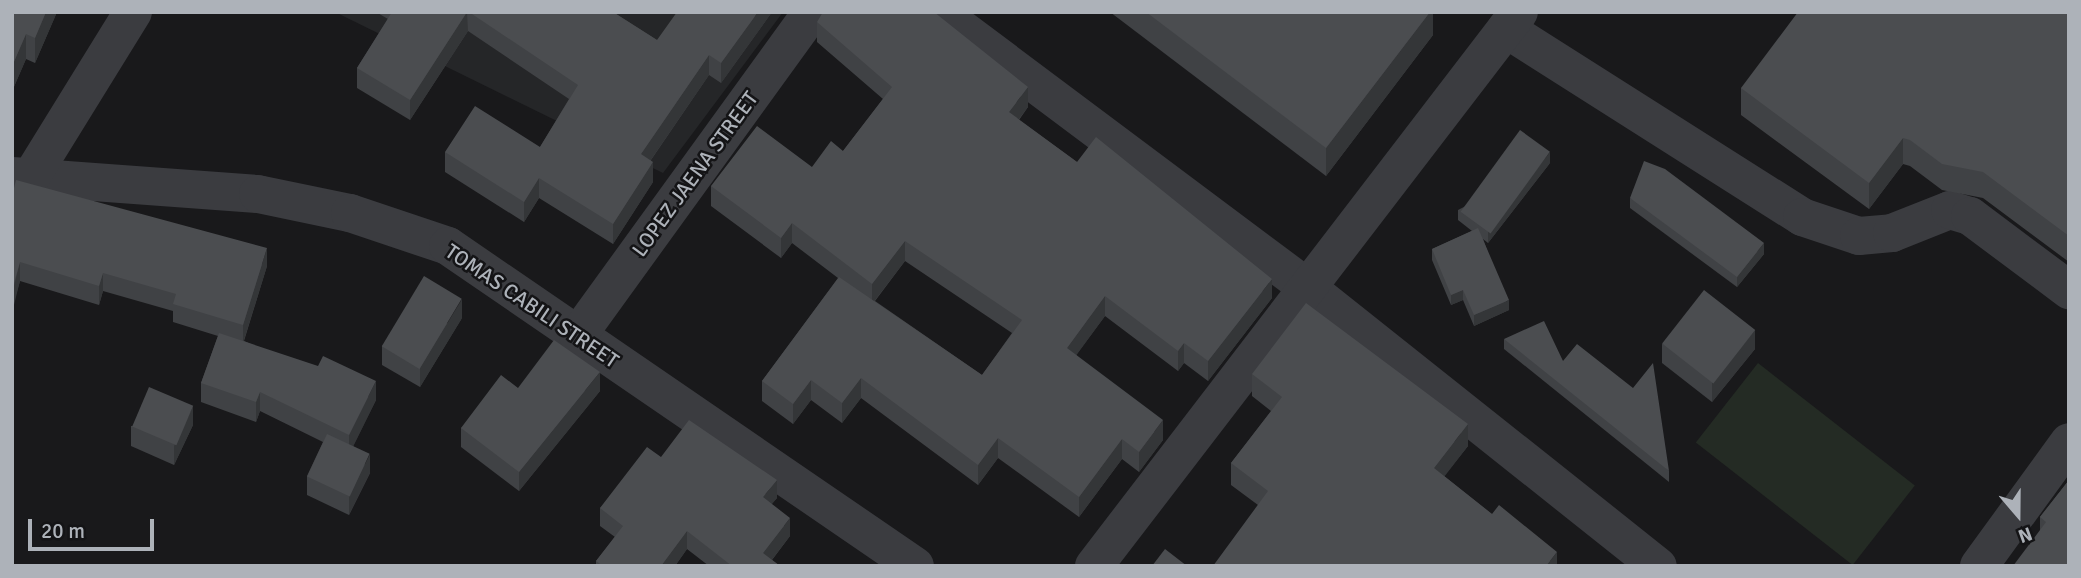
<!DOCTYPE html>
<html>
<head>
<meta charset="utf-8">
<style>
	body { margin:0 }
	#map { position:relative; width:2081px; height:578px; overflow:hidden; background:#19191b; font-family:Signika,sans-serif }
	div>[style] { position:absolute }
	.built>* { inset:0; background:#252628 }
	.green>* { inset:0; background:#242b24; transform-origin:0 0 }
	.minor>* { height:38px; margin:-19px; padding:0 19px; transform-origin:19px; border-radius:19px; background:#3b3c40 }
	.wall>* { inset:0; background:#404245 }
	.shaded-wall>* { inset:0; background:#343638 }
	.building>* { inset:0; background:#4b4d50; transform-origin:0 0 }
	span { translate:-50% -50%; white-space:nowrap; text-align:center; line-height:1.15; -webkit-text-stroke:5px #141416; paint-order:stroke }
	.street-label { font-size:21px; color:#adb2b9 }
	.frame { position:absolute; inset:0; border:14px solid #adb2b9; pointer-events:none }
	.north { position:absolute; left:1983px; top:480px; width:70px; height:70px; -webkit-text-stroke:5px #141416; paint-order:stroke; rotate:160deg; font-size:19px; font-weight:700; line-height:28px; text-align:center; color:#adb2b9 }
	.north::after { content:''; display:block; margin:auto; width:24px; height:32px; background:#adb2b9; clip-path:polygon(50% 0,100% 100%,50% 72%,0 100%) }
	.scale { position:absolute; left:28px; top:519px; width:126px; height:32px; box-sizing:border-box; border:4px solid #adb2b9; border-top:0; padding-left:9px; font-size:21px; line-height:24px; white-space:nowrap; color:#adb2b9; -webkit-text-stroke:5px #141416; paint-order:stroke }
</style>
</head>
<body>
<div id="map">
	<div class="built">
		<div style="clip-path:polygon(335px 12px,783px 12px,663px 173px)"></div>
	</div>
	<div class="green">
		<div style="left:1758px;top:363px;width:199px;height:101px;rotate:38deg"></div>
	</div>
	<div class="minor">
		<div style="left:939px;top:12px;width:461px;rotate:36.8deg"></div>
		<div style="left:1308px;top:288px;width:447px;rotate:38.5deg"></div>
		<div style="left:1506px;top:29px;width:351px;rotate:32.4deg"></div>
		<div style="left:1802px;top:217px;width:60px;rotate:18.4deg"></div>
		<div style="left:1859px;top:236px;width:33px;rotate:-5deg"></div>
		<div style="left:1892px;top:233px;width:62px;rotate:-21.6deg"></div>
		<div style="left:1950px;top:210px;width:21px;rotate:17deg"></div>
		<div style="left:1970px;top:216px;width:124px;rotate:36.8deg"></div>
		<div style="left:12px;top:176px;width:247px;rotate:4.2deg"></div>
		<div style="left:258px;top:194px;width:94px;rotate:11.7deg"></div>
		<div style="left:350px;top:213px;width:103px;rotate:18.6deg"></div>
		<div style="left:448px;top:246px;width:566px;rotate:34.42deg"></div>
		<div style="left:31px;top:177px;width:194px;rotate:-58.3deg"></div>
		<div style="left:578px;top:335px;width:399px;rotate:-54.1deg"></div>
		<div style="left:1094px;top:566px;width:698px;rotate:-52.51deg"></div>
		<div style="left:1979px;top:566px;width:153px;rotate:-54deg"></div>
	</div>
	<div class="wall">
		<div style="clip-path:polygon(12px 12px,57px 12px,35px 63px,26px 59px,13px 89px)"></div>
		<div style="clip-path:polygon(376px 12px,613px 12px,657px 40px,772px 12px,721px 83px,709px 75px,651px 160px,653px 182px,613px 244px,539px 198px,524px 222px,445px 172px,445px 152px,540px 147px,569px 99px,468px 31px,410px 120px,357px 88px,357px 68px,388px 19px)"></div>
		<div style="clip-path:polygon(1110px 12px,1433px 12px,1433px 35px,1326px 176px)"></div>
		<div style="clip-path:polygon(2069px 12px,2069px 262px,1983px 198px,1942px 190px,1910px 166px,1903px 164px,1869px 209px,1741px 115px,1741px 88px)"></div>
		<div style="clip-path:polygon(evenodd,817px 22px,1028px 107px,1019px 120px,1077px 162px,1272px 298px,1208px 381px,1184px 363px,1178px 371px,1105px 316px,1076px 355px,1163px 440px,1139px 472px,1122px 459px,1079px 517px,998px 458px,978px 485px,861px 398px,842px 423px,811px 400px,793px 424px,762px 401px,762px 381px,838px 278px,792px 243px,781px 258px,711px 206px,711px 186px,812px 167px,843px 151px,883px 99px,817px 42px,817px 22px,905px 261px,1012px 333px,982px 375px,875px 301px,905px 261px)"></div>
		<div style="clip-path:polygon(1550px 163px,1488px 243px,1483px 239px,1509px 310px,1474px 326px,1463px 300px,1451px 305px,1432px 260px,1432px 249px,1472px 231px,1458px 220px,1458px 210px)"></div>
		<div style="clip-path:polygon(12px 196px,267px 266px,244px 341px,376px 400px,353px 446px,370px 473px,349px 515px,307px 495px,307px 476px,323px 442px,260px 411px,256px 422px,201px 402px,201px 383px,218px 336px,173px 322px,173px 311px,103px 291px,99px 305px,20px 281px,12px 308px)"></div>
		<div style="clip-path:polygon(1630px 198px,1764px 254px,1737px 287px,1630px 208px)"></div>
		<div style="clip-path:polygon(462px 318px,420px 387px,382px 365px,382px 346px)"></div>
		<div style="clip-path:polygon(1504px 339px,1563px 361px,1669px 471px,1669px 482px,1504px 349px)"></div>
		<div style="clip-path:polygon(1662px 344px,1755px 349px,1712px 402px,1662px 363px)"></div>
		<div style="clip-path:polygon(1252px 374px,1468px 446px,1444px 476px,1557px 566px,1258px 505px,1231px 485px,1231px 463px,1271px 411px,1252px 396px)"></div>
		<div style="clip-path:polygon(518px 388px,600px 391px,519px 491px,461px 447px,461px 428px)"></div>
		<div style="clip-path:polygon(193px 425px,174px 465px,131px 446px,131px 426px)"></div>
		<div style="clip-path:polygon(661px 457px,777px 498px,771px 504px,790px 536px,772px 560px,780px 566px,709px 566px,687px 549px,675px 566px,596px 566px,596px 561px,615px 537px,600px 526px,600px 508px)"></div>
		<div style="clip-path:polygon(2069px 480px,2069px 566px,2040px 530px,2040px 517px)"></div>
	</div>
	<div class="shaded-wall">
		<div style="clip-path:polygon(46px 12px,57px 12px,35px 63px,35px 38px)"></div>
		<div style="clip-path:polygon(467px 12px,468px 31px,410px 120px,410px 100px)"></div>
		<div style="clip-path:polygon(758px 12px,772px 12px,721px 83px,721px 63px)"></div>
		<div style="clip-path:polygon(1430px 12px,1433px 12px,1433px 35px,1326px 176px,1326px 148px)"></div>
		<div style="clip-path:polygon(26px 34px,26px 59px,13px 89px,13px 64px)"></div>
		<div style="clip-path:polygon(709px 55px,709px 75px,641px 174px,641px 154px)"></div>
		<div style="clip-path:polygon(1028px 87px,1028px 107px,1009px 132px,1009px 112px)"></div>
		<div style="clip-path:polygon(1903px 138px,1903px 164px,1869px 209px,1869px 183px)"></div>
		<div style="clip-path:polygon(1550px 152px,1550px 163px,1488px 243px,1488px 232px)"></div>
		<div style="clip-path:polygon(653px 162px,653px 182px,613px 244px,613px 224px)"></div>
		<div style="clip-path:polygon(539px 178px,539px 198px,524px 222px,524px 202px)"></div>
		<div style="clip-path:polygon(792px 223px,792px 243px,781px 258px,781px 238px)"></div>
		<div style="clip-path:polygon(905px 241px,905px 261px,872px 304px,872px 284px)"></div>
		<div style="clip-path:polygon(1764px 243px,1764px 254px,1737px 287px,1737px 277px)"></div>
		<div style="clip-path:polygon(267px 248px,267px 266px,243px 343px,243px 325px)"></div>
		<div style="clip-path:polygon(20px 262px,20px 281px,13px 309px,13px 290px)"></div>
		<div style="clip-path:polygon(103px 273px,103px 291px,99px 305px,99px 286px)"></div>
		<div style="clip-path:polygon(1272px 279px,1272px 298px,1208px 381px,1208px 361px)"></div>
		<div style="clip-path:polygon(1463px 290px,1463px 300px,1451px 305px,1451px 295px)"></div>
		<div style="clip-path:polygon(1105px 296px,1105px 316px,1067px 368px,1067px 348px)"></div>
		<div style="clip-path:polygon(462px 299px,462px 318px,420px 387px,420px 368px)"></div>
		<div style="clip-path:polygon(1509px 300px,1509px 310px,1474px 326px,1474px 315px)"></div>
		<div style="clip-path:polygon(1755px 330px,1755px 349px,1712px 402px,1712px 383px)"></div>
		<div style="clip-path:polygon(1184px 343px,1184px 363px,1178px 371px,1178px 351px)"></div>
		<div style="clip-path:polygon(600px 372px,600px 391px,519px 491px,519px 472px)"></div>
		<div style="clip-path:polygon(861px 378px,861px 398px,842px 423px,842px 403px)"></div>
		<div style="clip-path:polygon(811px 380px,811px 400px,793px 424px,793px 404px)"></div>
		<div style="clip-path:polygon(376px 381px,376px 400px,349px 455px,349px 435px)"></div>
		<div style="clip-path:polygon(260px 392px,260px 411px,256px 422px,256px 402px)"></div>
		<div style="clip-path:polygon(193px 406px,193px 425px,174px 465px,174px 446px)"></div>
		<div style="clip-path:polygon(1163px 420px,1163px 440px,1139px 472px,1139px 452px)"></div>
		<div style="clip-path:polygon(1468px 424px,1468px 446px,1434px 490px,1434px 468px)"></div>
		<div style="clip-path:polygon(998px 438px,998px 458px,978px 485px,978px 465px)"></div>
		<div style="clip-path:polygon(1122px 439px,1122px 459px,1079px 517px,1079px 497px)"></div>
		<div style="clip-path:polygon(370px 454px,370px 473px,349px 515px,349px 496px)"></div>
		<div style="clip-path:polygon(777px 480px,777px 498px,763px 515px,763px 497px)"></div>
		<div style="clip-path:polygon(790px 518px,790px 536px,767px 566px,763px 553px)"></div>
		<div style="clip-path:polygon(687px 531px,687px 549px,675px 566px,661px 566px)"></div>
		<div style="clip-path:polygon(1557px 552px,1557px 566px,1546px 566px)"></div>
	</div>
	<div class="building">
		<div style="clip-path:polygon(12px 12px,46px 12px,35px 38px,26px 34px,13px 64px)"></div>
		<div style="clip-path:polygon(392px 12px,467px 12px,410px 100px,357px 68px)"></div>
		<div style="clip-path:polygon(469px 12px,613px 12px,657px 40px,677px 12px,758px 12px,721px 63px,709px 55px,641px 154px,653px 162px,613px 224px,539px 178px,524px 202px,445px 152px,475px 106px,540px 147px,578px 85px)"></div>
		<div style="clip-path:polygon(823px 12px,934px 12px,1028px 87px,1009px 112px,1077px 162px,1096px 137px,1272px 279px,1208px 361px,1184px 343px,1178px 351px,1105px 296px,1067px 348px,1163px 420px,1139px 452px,1122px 439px,1079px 497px,998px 438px,978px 465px,861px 378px,842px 403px,811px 380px,793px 404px,762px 381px,839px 277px,982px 375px,1022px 320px,905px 241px,872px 284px,792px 223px,781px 238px,711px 186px,757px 126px,812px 167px,831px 141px,843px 151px,892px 87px,817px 22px)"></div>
		<div style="clip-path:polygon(1146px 12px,1430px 12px,1326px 148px)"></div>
		<div style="clip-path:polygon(1798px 12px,2069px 12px,2069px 236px,1983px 172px,1942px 164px,1910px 140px,1903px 138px,1869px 183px,1741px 88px)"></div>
		<div style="left:1520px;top:130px;width:37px;height:101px;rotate:36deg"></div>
		<div style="clip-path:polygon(1644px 161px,1665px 169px,1764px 243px,1737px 277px,1630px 198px)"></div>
		<div style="clip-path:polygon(16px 180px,267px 248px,243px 325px,173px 304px,176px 294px,103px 273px,99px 286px,20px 262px,12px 290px,12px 196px)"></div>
		<div style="clip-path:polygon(1478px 228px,1509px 300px,1474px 315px,1463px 290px,1451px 295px,1432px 249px)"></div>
		<div style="left:424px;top:276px;width:44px;height:82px;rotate:31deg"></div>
		<div style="left:1704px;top:290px;width:65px;height:68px;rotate:38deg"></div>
		<div style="clip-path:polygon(1306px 303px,1468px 424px,1434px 468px,1492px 514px,1499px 505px,1557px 552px,1546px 566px,1213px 566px,1268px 491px,1231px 463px,1282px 397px,1252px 374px)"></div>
		<div style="clip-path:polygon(1544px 321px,1563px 361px,1577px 344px,1633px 388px,1653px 363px,1669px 471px,1504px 339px)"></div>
		<div style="clip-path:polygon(219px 333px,318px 366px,323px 356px,376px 381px,349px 435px,260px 392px,256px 402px,201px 383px)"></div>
		<div style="clip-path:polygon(554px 340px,600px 372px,519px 472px,461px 428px,501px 375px,518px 388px)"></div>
		<div style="left:149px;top:387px;width:48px;height:43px;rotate:23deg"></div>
		<div style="clip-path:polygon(689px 420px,777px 480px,763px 497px,790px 518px,763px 553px,780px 566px,732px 566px,687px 531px,661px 566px,603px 566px,596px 561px,623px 526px,600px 508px,647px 447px,661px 457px)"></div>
		<div style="left:327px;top:434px;width:47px;height:47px;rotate:25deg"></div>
		<div style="clip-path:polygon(2069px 480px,2069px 566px,2013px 566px,2046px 522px,2040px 517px)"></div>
		<div style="clip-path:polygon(1165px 549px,1187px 566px,1152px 566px)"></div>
	</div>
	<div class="street-label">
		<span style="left:695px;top:174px;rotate:-54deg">LOPEZ JAENA STREET</span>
		<span style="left:532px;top:306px;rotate:34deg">TOMAS CABILI STREET</span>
	</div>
	<div class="frame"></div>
	<div class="north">N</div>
	<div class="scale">20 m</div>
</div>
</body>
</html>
